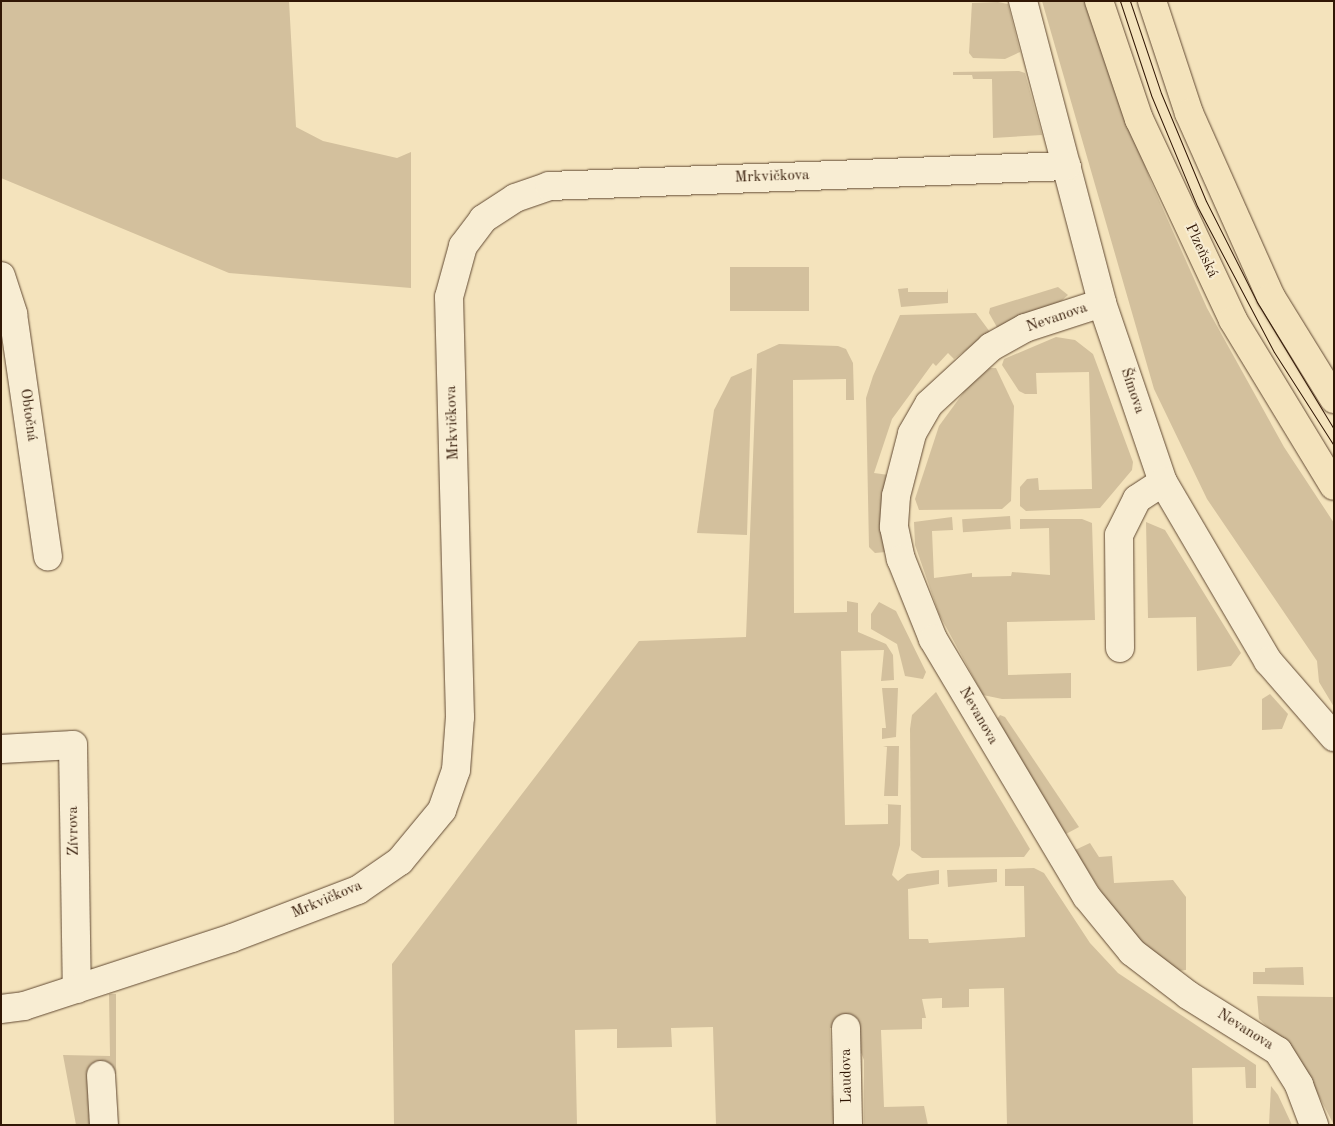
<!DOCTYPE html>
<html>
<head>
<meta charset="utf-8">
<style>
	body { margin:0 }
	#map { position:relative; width:1335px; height:1126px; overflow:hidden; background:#f4e3bc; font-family:"Old Standard TT",serif }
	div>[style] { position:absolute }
	.green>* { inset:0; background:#d3c09d; transform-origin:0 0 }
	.roads { filter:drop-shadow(0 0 1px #624a33) drop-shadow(0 0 1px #624a33) }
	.minor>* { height:28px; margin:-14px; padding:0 14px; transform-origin:14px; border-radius:14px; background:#f8edd3 }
	.major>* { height:28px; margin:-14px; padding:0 14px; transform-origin:14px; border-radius:14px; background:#f4e3bc }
	.tram>* { height:1px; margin:-0.5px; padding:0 0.5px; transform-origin:0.5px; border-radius:0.5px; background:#311705 }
	span { translate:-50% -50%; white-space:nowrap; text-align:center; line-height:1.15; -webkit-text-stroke:4px #f8edd3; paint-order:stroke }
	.street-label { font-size:15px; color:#311705 }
	.frame { position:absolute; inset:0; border:2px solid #311705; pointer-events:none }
</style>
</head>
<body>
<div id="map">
	<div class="green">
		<div style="clip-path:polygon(1px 1px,289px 1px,296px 127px,323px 141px,397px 158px,411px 152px,411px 288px,229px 273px,1px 178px)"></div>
		<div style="clip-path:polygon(1042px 1px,1086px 1px,1151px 182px,1207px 308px,1284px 447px,1334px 523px,1334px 707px,1319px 682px,1317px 661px,1207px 499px,1154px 389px)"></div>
		<div style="clip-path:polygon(998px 2px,1008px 4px,1020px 52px,1005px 59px,973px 58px,969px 53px,972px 3px)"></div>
		<div style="clip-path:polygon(1019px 71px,1025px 73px,1042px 135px,993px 138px,992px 79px,973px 79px,972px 75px,953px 75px,953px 72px)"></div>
		<div style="left:809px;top:267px;width:44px;height:79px;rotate:90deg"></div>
		<div style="clip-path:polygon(1058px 287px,1068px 295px,1059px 303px,998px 329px,989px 313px,990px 308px)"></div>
		<div style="clip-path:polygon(908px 288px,908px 292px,947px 292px,948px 288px,948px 303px,901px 307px,898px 289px)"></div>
		<div style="clip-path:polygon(976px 313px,990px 332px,954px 359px,948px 353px,936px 366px,933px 363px,892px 419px,874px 473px,889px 475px,886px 552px,875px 553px,869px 547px,866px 398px,873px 376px,900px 315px)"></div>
		<div style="clip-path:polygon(1056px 337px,1075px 340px,1093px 354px,1133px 462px,1132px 470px,1100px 508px,1026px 511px,1020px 506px,1020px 487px,1027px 479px,1038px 478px,1039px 490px,1092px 489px,1089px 372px,1036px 373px,1037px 394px,1025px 394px,1019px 391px,1002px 365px,1004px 359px)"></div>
		<div style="clip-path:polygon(779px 344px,838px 346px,846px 349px,853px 363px,854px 400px,846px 400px,846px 379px,793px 380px,794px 613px,847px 612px,847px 601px,858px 603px,858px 632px,886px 644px,893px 655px,894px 680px,881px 681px,884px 650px,841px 651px,845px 825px,888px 824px,888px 804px,884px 804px,901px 805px,900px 845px,892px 875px,898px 881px,907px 874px,939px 870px,939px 884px,908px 889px,909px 939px,928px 939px,929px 943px,1025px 937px,1024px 886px,1005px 886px,1005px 869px,1034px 868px,1044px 873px,1090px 943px,1118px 973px,1256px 1065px,1256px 1088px,1246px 1088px,1245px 1067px,1192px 1068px,1193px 1125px,1007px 1125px,1004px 988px,969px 989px,969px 1007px,942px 1008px,942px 998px,922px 999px,926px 1018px,922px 1018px,922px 1029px,881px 1030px,884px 1107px,924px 1106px,928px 1125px,864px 1125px,864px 1060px,851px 1027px,830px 1028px,832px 1094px,840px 1125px,716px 1125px,713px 1027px,671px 1028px,672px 1047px,617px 1048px,617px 1029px,575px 1030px,577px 1125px,394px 1125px,392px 964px,639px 641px,746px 637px,757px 354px)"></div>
		<div style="clip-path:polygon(752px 368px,747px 535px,697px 533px,714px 410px,731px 377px)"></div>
		<div style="clip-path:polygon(990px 368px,996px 368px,1014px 406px,1011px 501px,1002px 509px,919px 510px,915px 499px,939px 426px,966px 389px)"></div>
		<div style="left:1010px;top:516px;width:13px;height:48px;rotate:86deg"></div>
		<div style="clip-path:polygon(952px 517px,953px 530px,932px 531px,934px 578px,972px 573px,972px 577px,1011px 576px,1012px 572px,1050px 575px,1049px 528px,1020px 529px,1020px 519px,1082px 519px,1092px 523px,1095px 620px,1007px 622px,1008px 675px,1071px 673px,1071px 698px,1002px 699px,983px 695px,939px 614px,915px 545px,914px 522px)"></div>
		<div style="clip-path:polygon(1146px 522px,1165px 530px,1241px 653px,1231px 666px,1197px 671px,1196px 617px,1148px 618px)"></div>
		<div style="clip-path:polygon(879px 602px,896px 611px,926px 672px,923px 679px,905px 676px,897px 644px,871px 629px,871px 614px)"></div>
		<div style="clip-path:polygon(882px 688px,898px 688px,896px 737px,882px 739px,882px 728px,886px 728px)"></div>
		<div style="clip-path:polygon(936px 692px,1030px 849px,1024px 857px,922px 858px,911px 850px,910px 729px,912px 715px)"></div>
		<div style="clip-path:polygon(1270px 694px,1288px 714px,1282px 729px,1262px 730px,1262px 699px)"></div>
		<div style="clip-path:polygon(1000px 715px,1005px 717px,1079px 827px,1066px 834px,997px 719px)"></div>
		<div style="clip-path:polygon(883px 746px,899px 746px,898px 796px,884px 796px,887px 747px)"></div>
		<div style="clip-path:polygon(1090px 843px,1099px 857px,1112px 856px,1114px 883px,1173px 880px,1186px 897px,1186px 970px,1178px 971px,1142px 944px,1114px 912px,1075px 850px)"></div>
		<div style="clip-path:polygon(997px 869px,997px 882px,948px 887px,947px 870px)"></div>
		<div style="clip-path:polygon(1303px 967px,1304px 985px,1253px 984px,1253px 972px,1265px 972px,1265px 968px)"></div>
		<div style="clip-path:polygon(109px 994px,116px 994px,116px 1074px,96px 1075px,97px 1125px,76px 1125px,63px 1055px,110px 1056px)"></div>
		<div style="clip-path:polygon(1257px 996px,1334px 997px,1334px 1125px,1298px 1056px,1259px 1019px)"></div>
		<div style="clip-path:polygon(1271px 1086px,1278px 1095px,1292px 1125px,1269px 1125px)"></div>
	</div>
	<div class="roads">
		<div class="minor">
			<div style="left:1023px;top:1px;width:312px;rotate:75.3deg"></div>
			<div style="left:1102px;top:303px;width:189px;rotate:71.2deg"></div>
			<div style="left:1163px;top:482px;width:208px;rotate:59.6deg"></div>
			<div style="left:1268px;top:661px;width:101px;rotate:49deg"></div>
			<div style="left:1px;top:276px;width:40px;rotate:72deg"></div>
			<div style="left:13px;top:314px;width:245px;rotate:81.8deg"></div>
			<div style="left:1102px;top:303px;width:81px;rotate:162deg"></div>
			<div style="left:1025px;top:328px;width:39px;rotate:151deg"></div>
			<div style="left:991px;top:347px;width:84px;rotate:137.4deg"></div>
			<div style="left:929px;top:404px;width:34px;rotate:120deg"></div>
			<div style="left:912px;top:434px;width:64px;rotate:104.5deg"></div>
			<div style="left:896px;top:496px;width:31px;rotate:94deg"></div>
			<div style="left:894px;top:527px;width:33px;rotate:78deg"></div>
			<div style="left:901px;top:559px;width:86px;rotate:68.2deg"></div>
			<div style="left:933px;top:639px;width:300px;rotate:59.2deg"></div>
			<div style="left:1087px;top:897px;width:71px;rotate:50.7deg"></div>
			<div style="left:1132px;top:952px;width:71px;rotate:37.5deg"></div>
			<div style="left:1188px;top:995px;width:106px;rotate:31.9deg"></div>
			<div style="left:1278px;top:1051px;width:40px;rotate:58deg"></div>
			<div style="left:1299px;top:1085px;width:43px;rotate:69.4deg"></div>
			<div style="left:1120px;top:648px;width:113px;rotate:-90.5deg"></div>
			<div style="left:1119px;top:535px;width:40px;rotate:-63.4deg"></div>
			<div style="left:1137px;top:499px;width:31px;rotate:-33deg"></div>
			<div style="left:1px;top:749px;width:72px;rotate:-3.2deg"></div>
			<div style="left:73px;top:745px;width:244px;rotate:89.1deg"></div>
			<div style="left:1px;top:1009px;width:23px;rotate:-7deg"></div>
			<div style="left:24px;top:1006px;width:219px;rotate:-18.1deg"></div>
			<div style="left:232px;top:938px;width:135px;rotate:-20.9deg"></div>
			<div style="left:358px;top:890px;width:51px;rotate:-34.6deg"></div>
			<div style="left:400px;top:861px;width:66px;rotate:-50.5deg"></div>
			<div style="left:442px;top:810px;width:42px;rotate:-70.7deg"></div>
			<div style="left:456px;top:770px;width:53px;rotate:-85.7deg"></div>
			<div style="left:460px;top:717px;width:420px;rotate:-91.5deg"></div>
			<div style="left:449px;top:297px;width:53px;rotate:-74.6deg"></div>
			<div style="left:463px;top:246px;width:34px;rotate:-53deg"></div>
			<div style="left:483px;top:219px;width:38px;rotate:-33deg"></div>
			<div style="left:515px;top:198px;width:36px;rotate:-19deg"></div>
			<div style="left:549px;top:186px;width:518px;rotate:-2.21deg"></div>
			<div style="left:846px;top:1028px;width:97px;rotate:88.8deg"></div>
			<div style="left:101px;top:1075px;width:50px;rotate:86.6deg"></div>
		</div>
		<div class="major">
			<div style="left:1099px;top:1px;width:125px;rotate:71.3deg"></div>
			<div style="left:1139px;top:119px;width:222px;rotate:64.9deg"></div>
			<div style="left:1233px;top:320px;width:194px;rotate:58.7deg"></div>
			<div style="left:1152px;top:1px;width:118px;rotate:71.7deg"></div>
			<div style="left:1189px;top:113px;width:201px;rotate:66deg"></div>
			<div style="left:1271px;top:297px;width:120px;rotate:58.3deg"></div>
		</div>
	</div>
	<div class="tram">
		<div style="left:1120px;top:1px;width:99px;rotate:71.7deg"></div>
		<div style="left:1151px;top:95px;width:120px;rotate:67.5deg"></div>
		<div style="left:1197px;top:206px;width:165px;rotate:62.2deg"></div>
		<div style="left:1274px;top:352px;width:112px;rotate:57.4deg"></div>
		<div style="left:1130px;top:1px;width:97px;rotate:71.4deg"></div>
		<div style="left:1161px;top:93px;width:117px;rotate:67.4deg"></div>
		<div style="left:1206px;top:201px;width:113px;rotate:63.2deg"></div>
		<div style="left:1257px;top:302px;width:149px;rotate:58.8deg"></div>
	</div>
	<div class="street-label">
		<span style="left:772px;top:177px;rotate:-2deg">Mrkvičkova</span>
		<span style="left:1201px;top:251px;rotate:65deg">Plzeňská</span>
		<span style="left:1057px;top:318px;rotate:-19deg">Nevanova</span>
		<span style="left:1132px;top:391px;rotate:71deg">Šímova</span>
		<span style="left:28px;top:415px;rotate:82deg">Obtočná</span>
		<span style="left:453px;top:423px;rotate:-92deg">Mrkvičkova</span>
		<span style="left:978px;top:716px;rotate:60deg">Nevanova</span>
		<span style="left:74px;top:831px;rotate:-91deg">Zívrova</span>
		<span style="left:327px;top:900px;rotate:-23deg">Mrkvičkova</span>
		<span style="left:1245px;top:1030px;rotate:32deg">Nevanova</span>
		<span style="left:847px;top:1076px;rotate:-91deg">Laudova</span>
	</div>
	<div class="frame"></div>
</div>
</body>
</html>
